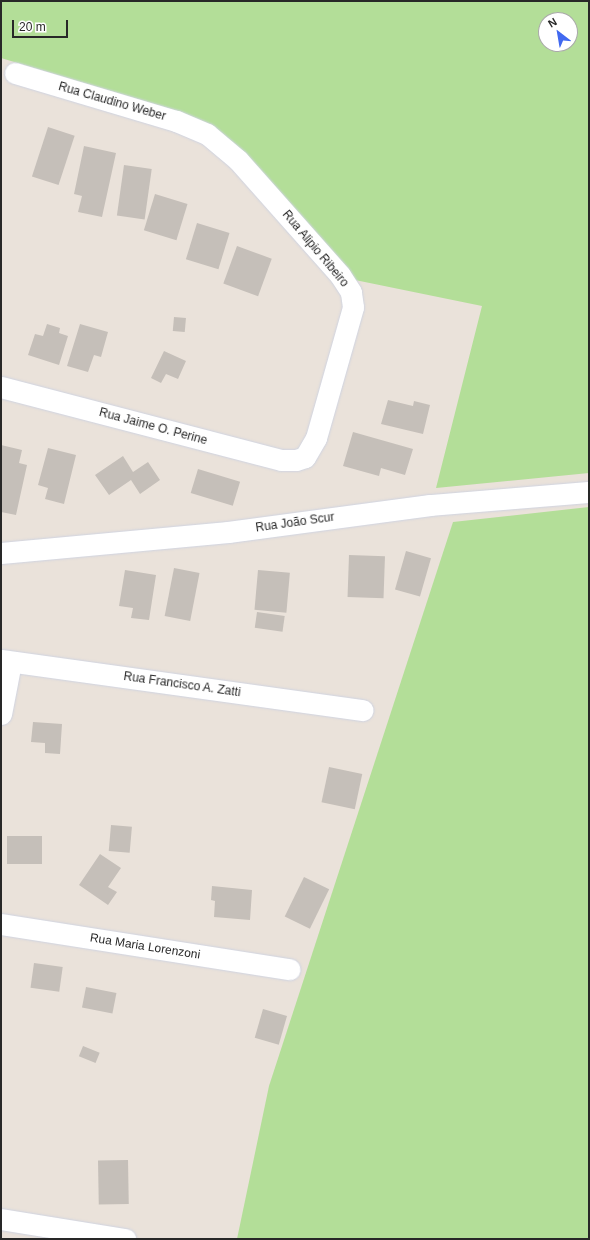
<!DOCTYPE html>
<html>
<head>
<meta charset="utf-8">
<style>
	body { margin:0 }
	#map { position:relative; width:590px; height:1240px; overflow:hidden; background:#eae2da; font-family:Arial,sans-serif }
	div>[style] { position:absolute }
	.green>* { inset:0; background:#b3de98 }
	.building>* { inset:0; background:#c5bfb9; transform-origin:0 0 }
	.roads { filter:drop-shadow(0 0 1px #cfd3e0) drop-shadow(0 0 1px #cfd3e0) }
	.minor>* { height:21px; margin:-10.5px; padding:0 10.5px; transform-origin:10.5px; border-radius:10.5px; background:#fff }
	span { translate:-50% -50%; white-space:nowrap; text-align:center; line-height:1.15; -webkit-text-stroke:3px #fff; paint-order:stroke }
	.street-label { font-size:12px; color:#282828 }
	.frame { position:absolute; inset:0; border:2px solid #282828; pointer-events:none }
	.north { position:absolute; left:538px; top:12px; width:40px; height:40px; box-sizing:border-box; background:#fff; border:1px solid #a9a9a9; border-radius:50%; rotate:329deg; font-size:11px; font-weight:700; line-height:16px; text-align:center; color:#282828 }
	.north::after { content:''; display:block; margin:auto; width:14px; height:18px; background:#4169f0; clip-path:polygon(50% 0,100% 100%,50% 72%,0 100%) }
	.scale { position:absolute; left:12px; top:20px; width:56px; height:18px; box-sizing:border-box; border:2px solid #282828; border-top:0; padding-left:5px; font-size:12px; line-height:14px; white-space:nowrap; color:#282828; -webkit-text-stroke:3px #fff; paint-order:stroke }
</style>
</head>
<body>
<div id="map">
	<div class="green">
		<div style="clip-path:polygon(evenodd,1px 1px,589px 1px,589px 473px,436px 488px,482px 306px,355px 280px,174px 110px,1px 58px,1px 1px,546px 20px,570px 20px,570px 44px,546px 44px,546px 20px)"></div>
		<div style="clip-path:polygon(589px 507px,589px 1239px,237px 1239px,269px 1086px,453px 522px)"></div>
	</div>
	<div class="building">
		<div style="left:48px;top:127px;width:28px;height:52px;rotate:18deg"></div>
		<div style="clip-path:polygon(84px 146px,116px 153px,102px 217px,78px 212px,82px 196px,74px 194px)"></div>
		<div style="left:124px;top:165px;width:28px;height:51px;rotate:8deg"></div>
		<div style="left:155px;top:194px;width:34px;height:38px;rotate:17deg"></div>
		<div style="left:197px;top:223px;width:34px;height:38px;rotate:17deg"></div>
		<div style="left:237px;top:246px;width:37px;height:40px;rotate:20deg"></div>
		<div style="left:174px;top:317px;width:12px;height:14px;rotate:5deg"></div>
		<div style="clip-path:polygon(47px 324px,60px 328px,59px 333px,68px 336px,59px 365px,28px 355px,35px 334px,43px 336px)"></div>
		<div style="clip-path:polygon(80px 324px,108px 332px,101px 357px,94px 355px,88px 372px,67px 366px)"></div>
		<div style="clip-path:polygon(164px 351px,186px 361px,178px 379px,166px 374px,161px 383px,151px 378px)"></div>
		<div style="clip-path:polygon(388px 400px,413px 406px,414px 401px,430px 405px,423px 434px,381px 424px)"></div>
		<div style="clip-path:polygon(353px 432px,413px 449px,405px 475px,381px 468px,379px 476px,343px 466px)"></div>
		<div style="clip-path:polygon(1px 445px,22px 450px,19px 463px,27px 465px,16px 515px,1px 512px)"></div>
		<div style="clip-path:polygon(48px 448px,76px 455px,64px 504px,45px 499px,48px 488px,38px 485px)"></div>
		<div style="clip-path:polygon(123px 456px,133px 472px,148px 462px,160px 480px,140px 494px,131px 480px,109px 495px,95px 475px)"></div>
		<div style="left:198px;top:469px;width:44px;height:25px;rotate:17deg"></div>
		<div style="left:406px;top:551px;width:26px;height:40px;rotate:16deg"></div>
		<div style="left:349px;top:555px;width:36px;height:42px;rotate:2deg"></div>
		<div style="left:174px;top:568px;width:26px;height:49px;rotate:11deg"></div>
		<div style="clip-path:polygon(125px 570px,156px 575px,149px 620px,131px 618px,133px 608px,119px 606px)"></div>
		<div style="left:258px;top:570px;width:32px;height:40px;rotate:5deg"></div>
		<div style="left:257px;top:612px;width:28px;height:16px;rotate:8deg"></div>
		<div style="clip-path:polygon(33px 722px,62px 724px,60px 754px,45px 753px,45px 743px,31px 742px)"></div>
		<div style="left:329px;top:767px;width:34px;height:36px;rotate:12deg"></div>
		<div style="left:111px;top:825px;width:21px;height:26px;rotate:5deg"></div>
		<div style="left:42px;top:836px;width:28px;height:35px;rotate:90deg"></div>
		<div style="clip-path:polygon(100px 854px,121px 868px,108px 887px,117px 892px,108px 905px,79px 885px)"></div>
		<div style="left:304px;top:877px;width:28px;height:44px;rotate:26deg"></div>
		<div style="clip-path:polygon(212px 886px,252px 890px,250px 920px,214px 917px,215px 901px,211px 900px)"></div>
		<div style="left:34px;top:963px;width:29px;height:25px;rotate:8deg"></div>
		<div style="left:86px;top:987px;width:31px;height:21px;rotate:11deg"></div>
		<div style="left:263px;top:1009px;width:25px;height:30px;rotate:16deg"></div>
		<div style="left:83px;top:1046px;width:18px;height:11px;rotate:22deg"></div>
		<div style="left:128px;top:1160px;width:44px;height:30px;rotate:89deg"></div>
	</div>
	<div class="roads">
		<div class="minor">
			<div style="left:1px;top:387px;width:289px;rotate:14.6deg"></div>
			<div style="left:281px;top:460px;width:15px"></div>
			<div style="left:296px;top:460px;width:9px;rotate:-18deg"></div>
			<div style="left:305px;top:457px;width:22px;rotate:-60deg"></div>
			<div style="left:316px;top:438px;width:136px;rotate:-74.2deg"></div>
			<div style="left:353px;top:307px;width:15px;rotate:-98deg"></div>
			<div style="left:351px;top:292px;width:20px;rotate:-123deg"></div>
			<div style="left:340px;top:275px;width:154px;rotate:-131.6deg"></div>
			<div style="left:238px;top:160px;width:40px;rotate:-140deg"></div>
			<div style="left:207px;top:134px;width:34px;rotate:-157deg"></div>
			<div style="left:176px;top:121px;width:168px;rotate:-163.4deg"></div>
			<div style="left:1px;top:553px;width:228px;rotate:-5.3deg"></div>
			<div style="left:228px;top:532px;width:204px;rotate:-7.6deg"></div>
			<div style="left:430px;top:505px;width:160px;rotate:-4.7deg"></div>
			<div style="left:1px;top:660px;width:365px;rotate:7.9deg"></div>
			<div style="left:1px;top:714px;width:53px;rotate:-79.1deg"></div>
			<div style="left:1px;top:924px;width:292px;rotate:8.9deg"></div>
			<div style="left:1px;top:1219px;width:126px;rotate:9.2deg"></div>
		</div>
	</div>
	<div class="street-label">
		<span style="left:112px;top:102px;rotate:16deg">Rua Claudino Weber</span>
		<span style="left:315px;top:249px;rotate:50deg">Rua Alipio Ribeiro</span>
		<span style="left:153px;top:427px;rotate:15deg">Rua Jaime O. Perine</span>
		<span style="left:295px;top:523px;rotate:-8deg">Rua João Scur</span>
		<span style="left:182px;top:685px;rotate:8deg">Rua Francisco A. Zatti</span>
		<span style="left:145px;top:947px;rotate:9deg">Rua Maria Lorenzoni</span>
	</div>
	<div class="frame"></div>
	<div class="north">N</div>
	<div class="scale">20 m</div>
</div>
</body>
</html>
